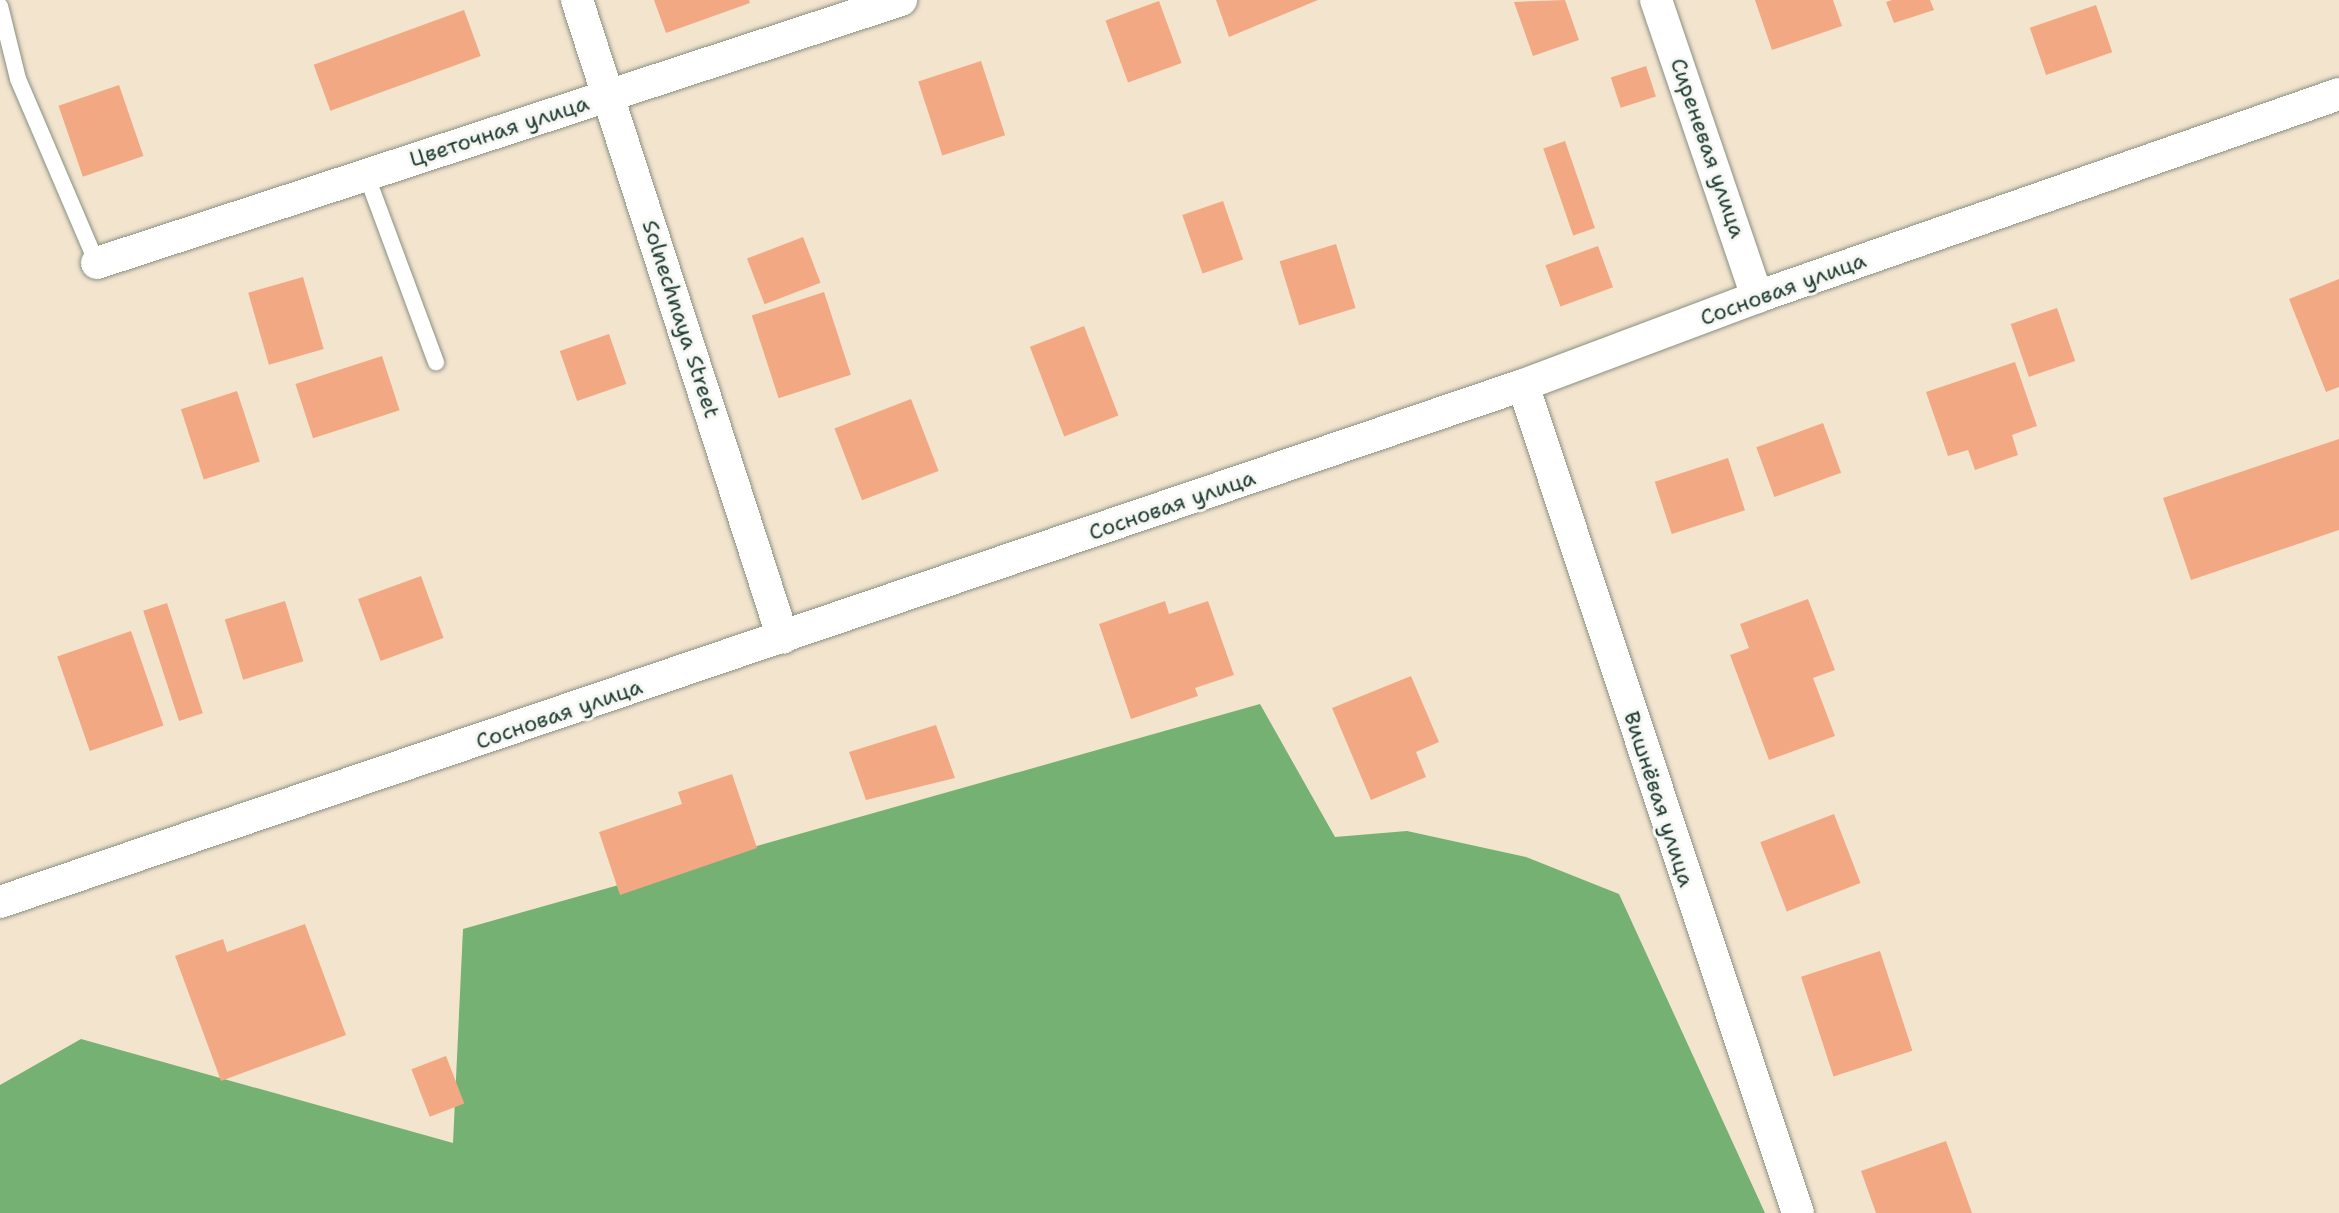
<!DOCTYPE html>
<html>
<head>
<meta charset="utf-8">
<style>
	body { margin:0 }
	#map { position:relative; width:2339px; height:1213px; overflow:hidden; background:#f3e4ce; font-family:"Shantell Sans",sans-serif }
	div>[style] { position:absolute }
	.forest>* { inset:0; background:#74b172 }
	.building>* { inset:0; background:#f2a983; transform-origin:0 0 }
	.roads { filter:drop-shadow(0 0 2px #899081) drop-shadow(0 0 2px #899081) }
	.service>* { height:16px; margin:-8px; padding:0 8px; transform-origin:8px; border-radius:8px; background:#fff }
	.minor>* { height:32px; margin:-16px; padding:0 16px; transform-origin:16px; border-radius:16px; background:#fff }
	span { translate:-50% -50%; white-space:nowrap; text-align:center; line-height:1.15; -webkit-text-stroke:6px #f6f6f2; paint-order:stroke }
	.street-label { font-size:22px; color:#1f3d34 }
</style>
</head>
<body>
<div id="map">
	<div class="forest">
		<div style="clip-path:polygon(1260px 704px,1335px 837px,1407px 831px,1526px 857px,1619px 894px,1765px 1213px,0 1213px,0 1085px,81px 1039px,453px 1143px,463px 929px)"></div>
	</div>
	<div class="building">
		<div style="clip-path:polygon(654px 0,749px 0,750px 3px,666px 33px)"></div>
		<div style="clip-path:polygon(1216px 0,1318px 0,1229px 37px)"></div>
		<div style="clip-path:polygon(1565px 0,1579px 40px,1533px 56px,1514px 2px)"></div>
		<div style="clip-path:polygon(1755px 0,1833px 0,1842px 26px,1772px 50px)"></div>
		<div style="clip-path:polygon(1892px 0,1930px 0,1934px 10px,1894px 23px,1886px 2px)"></div>
		<div style="left:1159px;top:1px;width:66px;height:57px;rotate:70deg"></div>
		<div style="left:2096px;top:5px;width:50px;height:70px;rotate:71deg"></div>
		<div style="left:464px;top:10px;width:49px;height:160px;rotate:70deg"></div>
		<div style="left:981px;top:61px;width:78px;height:66px;rotate:72deg"></div>
		<div style="left:1646px;top:66px;width:32px;height:37px;rotate:72deg"></div>
		<div style="left:119px;top:85px;width:75px;height:64px;rotate:71deg"></div>
		<div style="left:1565px;top:141px;width:92px;height:23px;rotate:71deg"></div>
		<div style="left:1223px;top:201px;width:62px;height:43px;rotate:71deg"></div>
		<div style="left:803px;top:237px;width:49px;height:60px;rotate:69deg"></div>
		<div style="left:1336px;top:244px;width:67px;height:59px;rotate:73deg"></div>
		<div style="left:1598px;top:246px;width:44px;height:56px;rotate:70deg"></div>
		<div style="left:303px;top:277px;width:75px;height:57px;rotate:74deg"></div>
		<div style="clip-path:polygon(2339px 279px,2339px 387px,2326px 392px,2289px 299px)"></div>
		<div style="left:824px;top:292px;width:87px;height:76px;rotate:72deg"></div>
		<div style="left:2057px;top:308px;width:56px;height:49px;rotate:71deg"></div>
		<div style="left:1084px;top:326px;width:96px;height:58px;rotate:69deg"></div>
		<div style="left:609px;top:334px;width:53px;height:52px;rotate:71deg"></div>
		<div style="left:382px;top:356px;width:57px;height:91px;rotate:72deg"></div>
		<div style="clip-path:polygon(2015px 362px,2037px 426px,2012px 435px,2018px 455px,1975px 470px,1968px 450px,1948px 456px,1926px 392px)"></div>
		<div style="left:237px;top:391px;width:74px;height:59px;rotate:72deg"></div>
		<div style="left:911px;top:399px;width:77px;height:82px;rotate:69deg"></div>
		<div style="left:1823px;top:423px;width:53px;height:71px;rotate:70deg"></div>
		<div style="clip-path:polygon(2339px 439px,2339px 530px,2191px 580px,2163px 498px)"></div>
		<div style="left:1728px;top:458px;width:55px;height:77px;rotate:72deg"></div>
		<div style="left:421px;top:576px;width:66px;height:67px;rotate:70deg"></div>
		<div style="clip-path:polygon(1808px 599px,1835px 670px,1813px 678px,1835px 736px,1769px 760px,1730px 655px,1749px 648px,1740px 624px)"></div>
		<div style="left:285px;top:601px;width:63px;height:63px;rotate:73deg"></div>
		<div style="clip-path:polygon(1165px 601px,1169px 614px,1208px 601px,1234px 675px,1195px 688px,1198px 696px,1131px 719px,1099px 624px)"></div>
		<div style="left:167px;top:603px;width:116px;height:25px;rotate:72deg"></div>
		<div style="left:131px;top:631px;width:100px;height:78px;rotate:71deg"></div>
		<div style="clip-path:polygon(1411px 676px,1439px 742px,1416px 752px,1426px 777px,1371px 800px,1332px 708px)"></div>
		<div style="clip-path:polygon(936px 725px,955px 778px,866px 800px,849px 752px)"></div>
		<div style="clip-path:polygon(732px 774px,757px 848px,620px 895px,599px 832px,682px 804px,678px 792px)"></div>
		<div style="left:1834px;top:814px;width:74px;height:79px;rotate:69deg"></div>
		<div style="clip-path:polygon(305px 924px,346px 1035px,221px 1081px,175px 956px,223px 939px,227px 952px)"></div>
		<div style="left:1880px;top:951px;width:105px;height:83px;rotate:72deg"></div>
		<div style="left:446px;top:1056px;width:51px;height:37px;rotate:69deg"></div>
		<div style="clip-path:polygon(1946px 1141px,1972px 1213px,1876px 1213px,1861px 1171px)"></div>
	</div>
	<div class="roads">
		<div class="service">
			<div style="left:0;top:6px;width:75px;rotate:76.1deg"></div>
			<div style="left:18px;top:79px;width:200px;rotate:66.8deg"></div>
			<div style="left:366px;top:174px;width:201px;rotate:69.6deg"></div>
		</div>
		<div class="minor">
			<div style="left:577px;top:0;width:670px;rotate:72.11deg"></div>
			<div style="left:1656px;top:0;width:314px;rotate:71.2deg"></div>
			<div style="left:97px;top:263px;width:846px;rotate:-18.11deg"></div>
			<div style="left:1523px;top:385px;width:872px;rotate:71.63deg"></div>
			<div style="left:0;top:902px;width:1608px;rotate:-18.75deg"></div>
			<div style="left:1523px;top:385px;width:250px;rotate:-20.6deg"></div>
			<div style="left:1757px;top:297px;width:616px;rotate:-19.23deg"></div>
		</div>
	</div>
	<div class="street-label">
		<span style="left:499px;top:131px;rotate:-18deg">Цветочная улица</span>
		<span style="left:1708px;top:148px;rotate:71deg">Сиреневая улица</span>
		<span style="left:1783px;top:289px;rotate:-20deg">Сосновая улица</span>
		<span style="left:681px;top:319px;rotate:72deg">Solnechnaya Street</span>
		<span style="left:1172px;top:505px;rotate:-19deg">Сосновая улица</span>
		<span style="left:559px;top:714px;rotate:-19deg">Сосновая улица</span>
		<span style="left:1659px;top:799px;rotate:72deg">Вишнёвая улица</span>
	</div>
</div>
</body>
</html>
